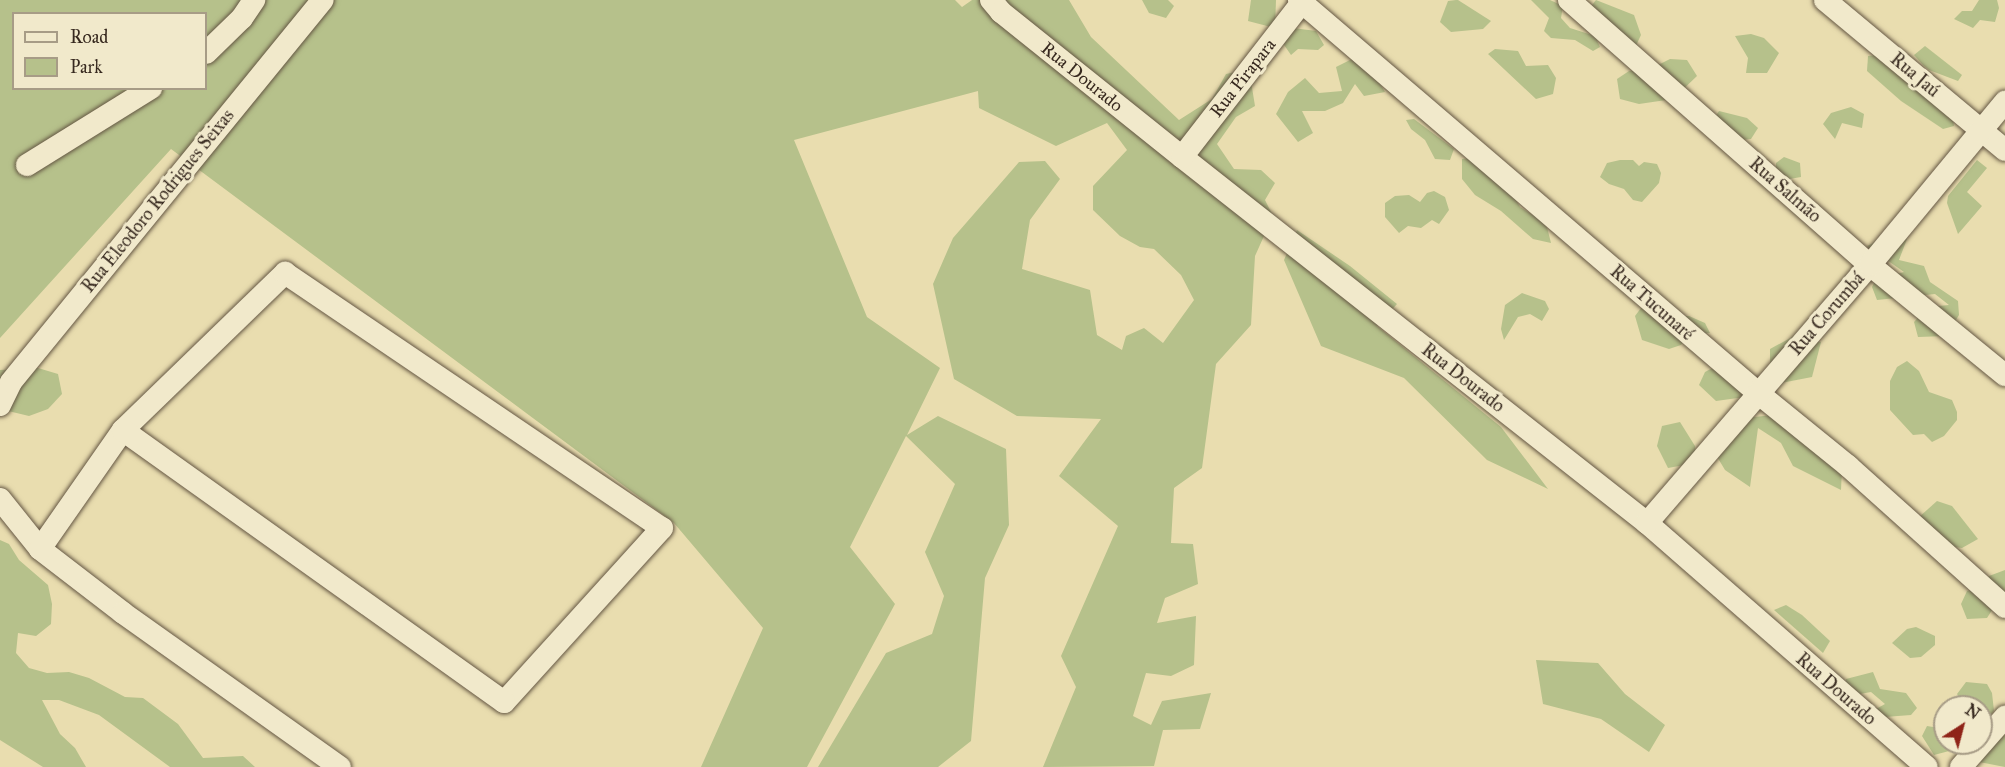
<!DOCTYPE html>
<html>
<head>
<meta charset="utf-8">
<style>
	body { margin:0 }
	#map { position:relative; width:2005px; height:767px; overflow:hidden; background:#e9ddaf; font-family:"IM FELL Great Primer",serif }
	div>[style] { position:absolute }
	.green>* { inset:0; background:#b6c18b }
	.roads { filter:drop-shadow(0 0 2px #645643) drop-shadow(0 0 2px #645643) }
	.minor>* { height:22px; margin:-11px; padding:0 11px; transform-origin:11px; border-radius:11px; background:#f1e9cb }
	span { translate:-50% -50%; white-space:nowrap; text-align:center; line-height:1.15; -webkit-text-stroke:6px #f1e9cb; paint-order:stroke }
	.street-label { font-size:18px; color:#37291f }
	.legend { position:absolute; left:12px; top:12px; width:195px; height:78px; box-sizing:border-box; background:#f1e9cb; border:2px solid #a79c86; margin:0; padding:8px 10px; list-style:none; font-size:18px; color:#37291f }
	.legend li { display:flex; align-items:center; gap:12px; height:30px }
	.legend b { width:30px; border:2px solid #a79c86 }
	.north { position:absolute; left:1933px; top:695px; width:60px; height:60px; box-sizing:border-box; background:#f1e9cb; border:2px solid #a79c86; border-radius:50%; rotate:36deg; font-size:16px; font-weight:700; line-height:24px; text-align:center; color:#37291f }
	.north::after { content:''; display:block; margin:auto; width:21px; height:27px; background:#8f2418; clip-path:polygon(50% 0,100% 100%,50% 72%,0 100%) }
</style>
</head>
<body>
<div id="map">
	<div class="green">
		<div style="clip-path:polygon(evenodd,0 0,955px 0,962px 7px,972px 0,1069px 0,1091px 37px,1179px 120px,1212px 99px,1226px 74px,1249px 69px,1255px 106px,1236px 117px,1217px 144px,1234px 169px,1261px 170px,1275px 183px,1265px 200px,1273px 216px,1255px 256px,1251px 325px,1216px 364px,1202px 468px,1174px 488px,1171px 543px,1193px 544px,1198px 584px,1165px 598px,1157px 623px,1196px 616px,1194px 665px,1171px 676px,1146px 673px,1133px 716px,1151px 725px,1162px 701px,1211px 693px,1200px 729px,1163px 730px,1154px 766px,1043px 767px,1076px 687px,1061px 656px,1118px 526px,1059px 476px,1101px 419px,1017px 416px,954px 379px,933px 284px,953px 238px,1019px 162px,1045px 161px,1060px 179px,1030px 220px,1022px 269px,1090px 290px,1097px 335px,1122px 350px,1126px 336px,1144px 328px,1163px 343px,1194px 300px,1181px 275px,1154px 249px,1140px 247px,1120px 236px,1093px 210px,1093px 186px,1127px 150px,1107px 123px,1056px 146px,979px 108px,978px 91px,794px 140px,867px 317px,940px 368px,907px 435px,938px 416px,1006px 449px,1009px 525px,985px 578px,971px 741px,938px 767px,818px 767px,886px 653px,932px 634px,944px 596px,925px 552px,955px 484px,906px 436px,850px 547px,895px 604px,807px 767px,701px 767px,763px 628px,674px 523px,171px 149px,0 338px,0 0,14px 14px,206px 14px,206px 88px,14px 88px,14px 14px)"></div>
		<div style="clip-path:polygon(1142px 0,1168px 0,1174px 6px,1166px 18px,1149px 13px)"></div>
		<div style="clip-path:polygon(1251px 0,1276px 0,1275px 28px,1248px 21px)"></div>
		<div style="clip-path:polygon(1456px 0,1458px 0,1491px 21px,1483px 29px,1451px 32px,1440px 22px,1448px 1px)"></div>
		<div style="clip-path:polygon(1531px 0,1550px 0,1563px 6px,1561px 18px,1570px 28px,1595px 36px,1600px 47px,1593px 51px,1575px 40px,1551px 38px,1544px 31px,1549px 18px)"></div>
		<div style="clip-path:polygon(1596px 0,1634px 15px,1641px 35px,1633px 52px,1588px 10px)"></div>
		<div style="clip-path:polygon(1979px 0,1997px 0,1999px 8px,1995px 22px,1980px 20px,1973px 28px,1954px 19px,1962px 11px,1972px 11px)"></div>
		<div style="clip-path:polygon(1293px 28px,1316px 31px,1324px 45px,1318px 50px,1298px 49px,1291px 55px,1282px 42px)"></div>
		<div style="clip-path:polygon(1751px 34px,1764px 38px,1779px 53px,1767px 73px,1746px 73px,1748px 58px,1735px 36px)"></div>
		<div style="clip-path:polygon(1925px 46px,1962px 75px,1958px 81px,1929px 70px,1923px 65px,1914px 55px)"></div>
		<div style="clip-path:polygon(1495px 49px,1518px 51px,1526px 66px,1548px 65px,1556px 78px,1553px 94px,1536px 99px,1488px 54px)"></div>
		<div style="clip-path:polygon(1887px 54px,1951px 105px,1954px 126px,1943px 129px,1901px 101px,1867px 71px,1868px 56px)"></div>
		<div style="clip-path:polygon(1352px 59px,1374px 73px,1385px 92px,1364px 96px,1355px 84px,1343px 103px,1325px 111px,1302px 111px,1313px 133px,1298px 142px,1276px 114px,1288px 92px,1305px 78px,1319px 93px,1342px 91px,1336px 67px)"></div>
		<div style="clip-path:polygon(1670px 59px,1687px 60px,1697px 76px,1673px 99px,1639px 104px,1620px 99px,1617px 79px,1629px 71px,1652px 68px)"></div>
		<div style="clip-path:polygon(1851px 107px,1864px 114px,1862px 128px,1842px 123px,1835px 139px,1823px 124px,1831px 113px)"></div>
		<div style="clip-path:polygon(1719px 111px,1747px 118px,1758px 128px,1751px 139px,1719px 142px,1710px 140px,1710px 125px)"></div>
		<div style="clip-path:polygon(1414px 119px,1454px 149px,1450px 160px,1435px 159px,1425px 140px,1411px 129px,1406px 120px)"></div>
		<div style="clip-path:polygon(1477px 157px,1506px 182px,1520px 207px,1546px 223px,1551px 243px,1533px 239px,1501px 211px,1475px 195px,1462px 179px,1462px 159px)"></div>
		<div style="clip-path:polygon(1784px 157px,1800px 163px,1801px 177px,1784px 180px,1776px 171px,1776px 163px)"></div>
		<div style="clip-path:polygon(1620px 160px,1633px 160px,1639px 166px,1644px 162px,1657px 164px,1661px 173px,1659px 183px,1642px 202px,1633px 200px,1624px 189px,1609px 184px,1600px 177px,1607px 163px)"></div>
		<div style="clip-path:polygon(1977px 160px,1987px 168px,1967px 192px,1982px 206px,1958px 234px,1947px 203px,1948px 196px)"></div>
		<div style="clip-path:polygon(1434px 191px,1445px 197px,1449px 210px,1439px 224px,1432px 220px,1421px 228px,1408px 226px,1399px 233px,1385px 217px,1385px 203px,1395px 196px,1409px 195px,1420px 202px,1427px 193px)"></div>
		<div style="clip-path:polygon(1297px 230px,1350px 266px,1397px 304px,1377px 326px,1501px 427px,1548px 489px,1487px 460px,1404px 378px,1321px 346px,1284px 260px)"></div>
		<div style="clip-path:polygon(1882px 239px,1907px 239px,1899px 260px,1924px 266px,1930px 282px,1958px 301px,1959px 315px,1946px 336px,1918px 337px,1914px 322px,1928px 307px,1949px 305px,1935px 294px,1877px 300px,1872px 287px,1879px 274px,1893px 275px,1904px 272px,1867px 246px)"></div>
		<div style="clip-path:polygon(1522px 293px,1545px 301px,1549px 309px,1542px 321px,1530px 314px,1518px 317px,1504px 340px,1501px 329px,1505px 305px)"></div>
		<div style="clip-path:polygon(1647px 300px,1666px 316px,1689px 316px,1705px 323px,1710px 333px,1688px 335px,1681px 345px,1669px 349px,1642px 340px,1635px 316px)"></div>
		<div style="clip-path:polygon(1794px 336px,1821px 342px,1812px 377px,1781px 383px,1770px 366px,1770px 349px)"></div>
		<div style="clip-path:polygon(1907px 361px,1919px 371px,1929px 392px,1952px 400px,1957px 412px,1957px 420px,1944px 436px,1932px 442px,1924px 434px,1913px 435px,1890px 410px,1890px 381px,1897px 367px)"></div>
		<div style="clip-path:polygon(1722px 363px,1745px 397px,1716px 401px,1699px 385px,1705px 372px)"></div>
		<div style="clip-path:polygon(38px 368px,58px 374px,62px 394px,48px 409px,29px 416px,0 409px,0 370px)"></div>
		<div style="clip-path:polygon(1773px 415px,1842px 469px,1841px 490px,1793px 466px,1781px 443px,1758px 428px,1750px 487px,1725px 470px,1716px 455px,1745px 418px)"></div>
		<div style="clip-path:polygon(1680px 422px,1695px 446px,1696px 457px,1690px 464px,1668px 468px,1657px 446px,1662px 426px)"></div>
		<div style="clip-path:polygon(1937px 501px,1952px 506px,1978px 539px,1962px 548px,1939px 545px,1918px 518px)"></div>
		<div style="clip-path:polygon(0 540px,9px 544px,19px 560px,48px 585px,52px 604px,51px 624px,36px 636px,18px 633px,16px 653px,29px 668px,47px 673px,69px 672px,89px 678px,125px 697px,143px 698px,178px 724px,203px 758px,243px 756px,255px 767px,170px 767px,99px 715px,59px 700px,42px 700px,60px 734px,75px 748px,86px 767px,43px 767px,0 740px)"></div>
		<div style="clip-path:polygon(2005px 570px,2005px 595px,2001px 596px,1987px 618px,1967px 619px,1961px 604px,1967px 591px,1982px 587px,1989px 576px)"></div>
		<div style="clip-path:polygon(1786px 605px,1802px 615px,1830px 641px,1823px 653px,1774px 610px)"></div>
		<div style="clip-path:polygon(1916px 627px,1935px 636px,1935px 645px,1921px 657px,1910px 658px,1892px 643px,1907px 629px)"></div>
		<div style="clip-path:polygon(1536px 660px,1598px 663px,1625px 694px,1665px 725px,1649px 752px,1601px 719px,1543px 704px)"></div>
		<div style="clip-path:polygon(1873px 672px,1880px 689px,1906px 693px,1917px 708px,1911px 715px,1885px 717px,1876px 709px,1885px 704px,1871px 692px,1860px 694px,1845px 685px,1846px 679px)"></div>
		<div style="clip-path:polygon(1966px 682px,1987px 684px,1992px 693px,1994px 711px,1981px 728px,1981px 707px,1966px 707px,1957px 694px)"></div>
		<div style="clip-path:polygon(1927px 726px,1945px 729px,1945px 743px,1971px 743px,1968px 746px,1934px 755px,1922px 736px)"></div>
		<div style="clip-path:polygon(2005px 735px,2005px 767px,1974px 761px,1984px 745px)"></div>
	</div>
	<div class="roads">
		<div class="minor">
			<div style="left:991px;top:0;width:16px;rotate:50deg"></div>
			<div style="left:1001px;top:12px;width:232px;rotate:38.7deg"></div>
			<div style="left:1182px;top:157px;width:592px;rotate:38.21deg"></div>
			<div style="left:1647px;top:523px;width:371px;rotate:41.1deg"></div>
			<div style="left:1299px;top:0;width:604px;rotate:40.57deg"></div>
			<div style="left:1758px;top:393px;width:116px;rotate:39deg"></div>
			<div style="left:1848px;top:466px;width:211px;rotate:41.9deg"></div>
			<div style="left:1569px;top:0;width:401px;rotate:41.4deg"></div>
			<div style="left:1870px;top:265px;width:174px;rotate:39.2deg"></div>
			<div style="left:1825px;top:0;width:234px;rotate:39.8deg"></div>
			<div style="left:206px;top:53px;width:50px;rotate:-44.2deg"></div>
			<div style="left:242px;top:18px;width:22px;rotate:-56deg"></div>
			<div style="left:1182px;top:157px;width:199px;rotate:-52.2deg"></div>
			<div style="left:27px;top:165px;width:146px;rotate:-31.8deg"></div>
			<div style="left:0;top:405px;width:25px;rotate:-64deg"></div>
			<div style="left:11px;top:382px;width:493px;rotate:-50.8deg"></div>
			<div style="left:0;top:499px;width:64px;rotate:51.3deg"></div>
			<div style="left:40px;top:549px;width:105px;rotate:37.6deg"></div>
			<div style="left:123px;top:613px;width:266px;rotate:35.4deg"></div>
			<div style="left:1647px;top:523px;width:341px;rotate:-49.2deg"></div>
			<div style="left:1870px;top:265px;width:212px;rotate:-50.4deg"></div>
			<div style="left:40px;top:549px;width:145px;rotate:-55.1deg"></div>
			<div style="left:123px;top:430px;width:226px;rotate:-44.1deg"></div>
			<div style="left:285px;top:273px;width:455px;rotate:34.1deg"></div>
			<div style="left:662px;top:528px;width:235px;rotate:132.2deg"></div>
			<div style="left:504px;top:702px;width:468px;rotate:-144.5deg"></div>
			<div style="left:1961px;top:767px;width:67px;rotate:-48.7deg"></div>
		</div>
	</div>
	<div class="street-label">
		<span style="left:1915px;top:75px;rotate:40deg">Rua Jaú</span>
		<span style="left:1082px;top:77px;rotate:39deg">Rua Dourado</span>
		<span style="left:1243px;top:78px;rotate:-52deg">Rua Pirapara</span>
		<span style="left:1785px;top:190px;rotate:41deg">Rua Salmão</span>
		<span style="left:158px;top:201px;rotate:-51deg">Rua Eleodoro Rodrigues Seixas</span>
		<span style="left:1652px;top:303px;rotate:41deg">Rua Tucunaré</span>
		<span style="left:1827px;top:314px;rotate:-49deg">Rua Corumbá</span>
		<span style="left:1463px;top:378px;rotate:38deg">Rua Dourado</span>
		<span style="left:1836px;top:689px;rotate:41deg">Rua Dourado</span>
	</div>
	<ul class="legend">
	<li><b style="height:8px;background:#f1e9cb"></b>Road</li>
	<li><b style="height:16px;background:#b6c18b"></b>Park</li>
	</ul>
	<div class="north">N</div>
</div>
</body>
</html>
